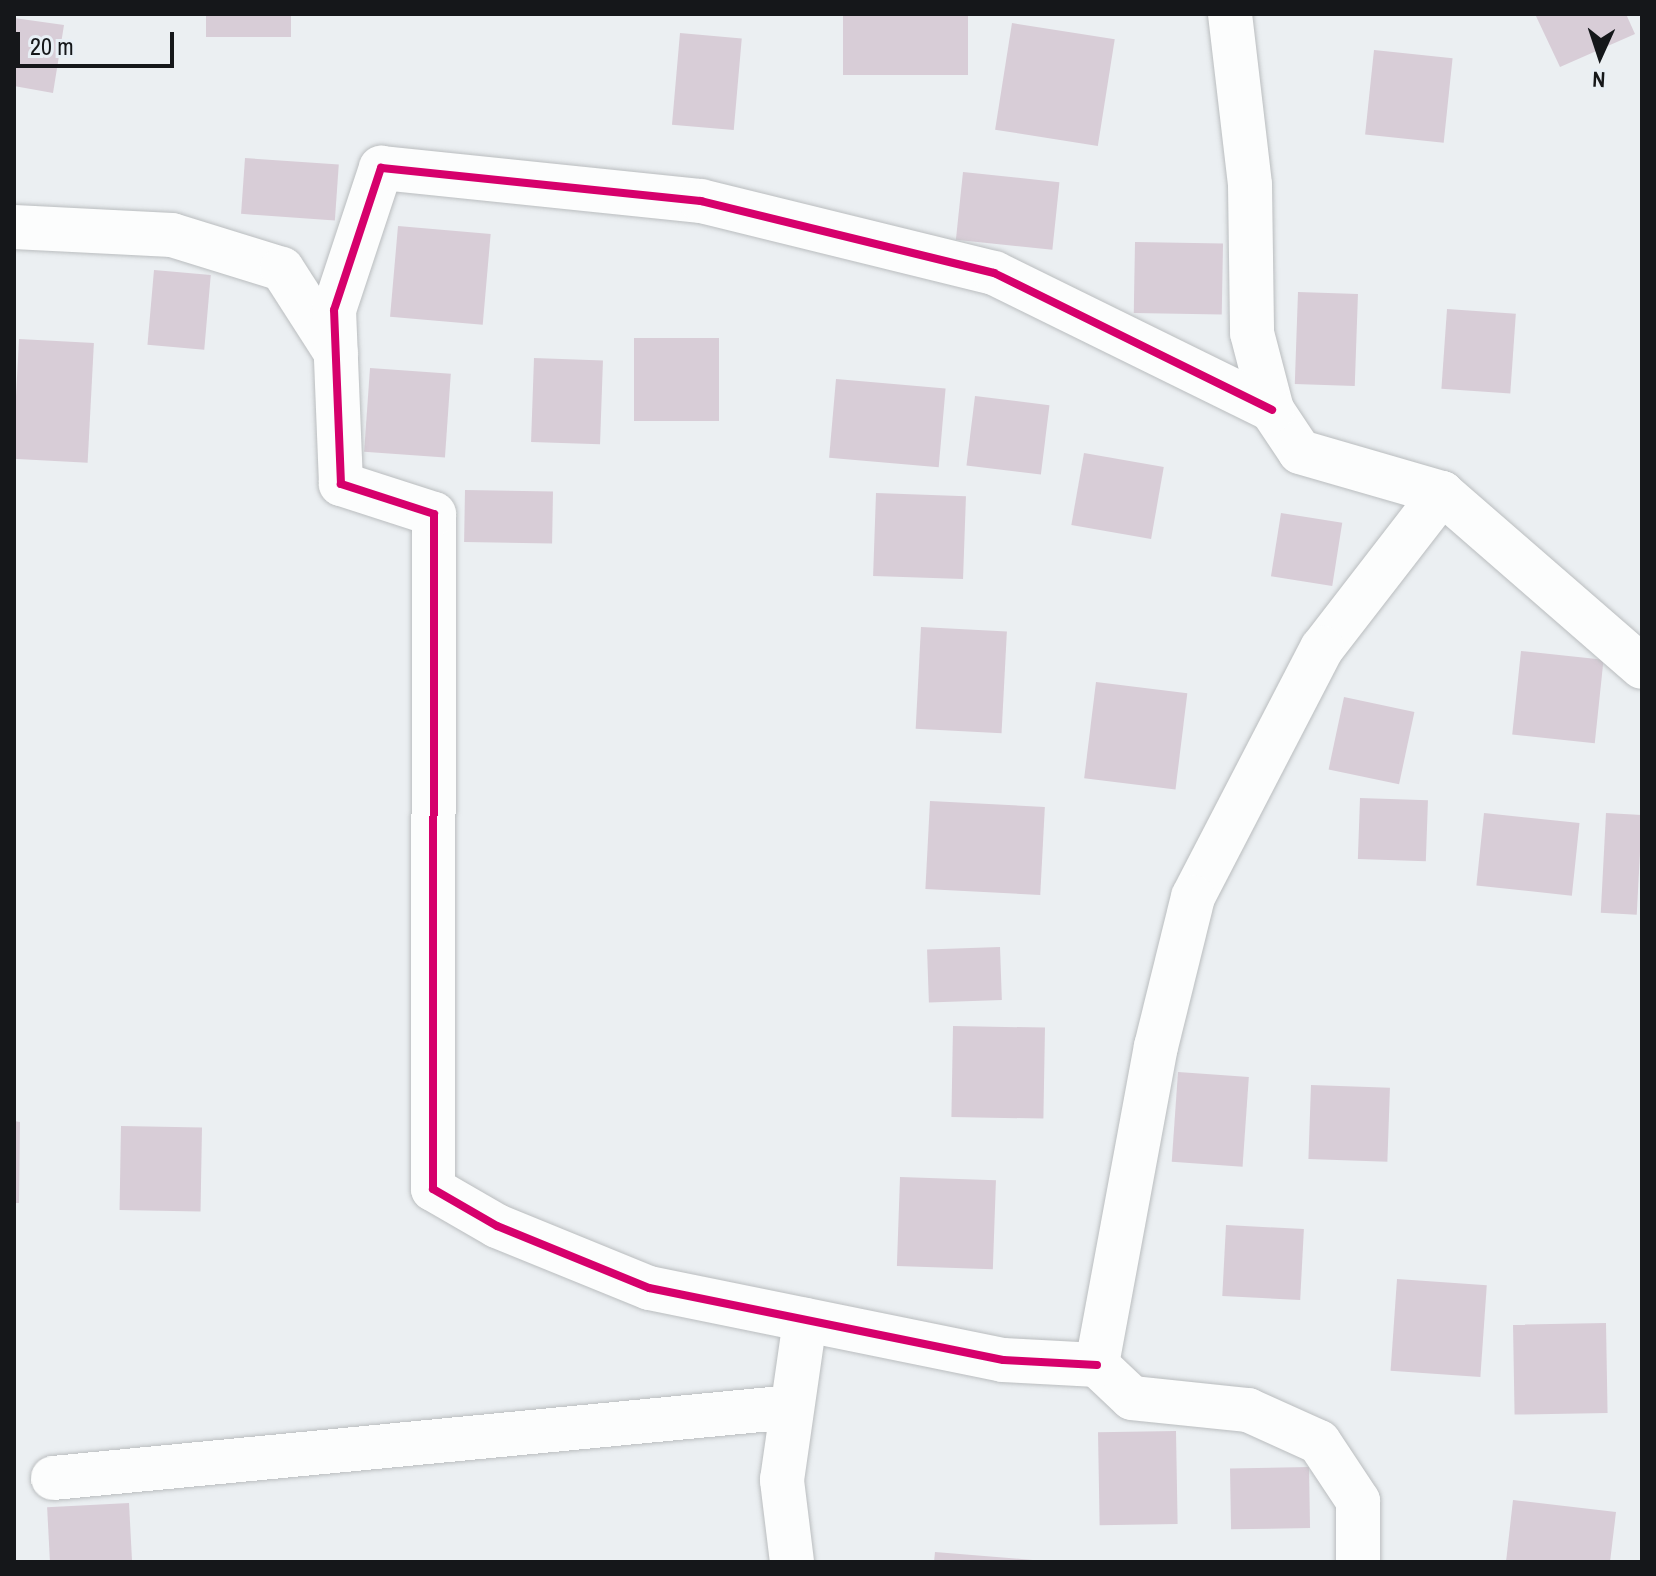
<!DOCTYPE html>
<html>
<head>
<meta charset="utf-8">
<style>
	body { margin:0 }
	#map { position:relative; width:1656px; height:1576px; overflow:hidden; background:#ebeff2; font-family:"Archivo Narrow",sans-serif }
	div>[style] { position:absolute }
	.building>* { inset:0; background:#d8cdd7; transform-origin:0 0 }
	.roads { filter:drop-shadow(0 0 2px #babdbf) drop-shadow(0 0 2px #babdbf) }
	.minor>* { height:44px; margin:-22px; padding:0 22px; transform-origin:22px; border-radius:22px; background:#fcfdfd }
	.cycleway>* { height:8px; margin:-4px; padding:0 4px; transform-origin:4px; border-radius:4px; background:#d6006c }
	span { translate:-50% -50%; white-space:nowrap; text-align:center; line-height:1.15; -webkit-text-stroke:7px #e8eff5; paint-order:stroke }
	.frame { position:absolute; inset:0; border:16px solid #15171a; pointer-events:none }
	.north { position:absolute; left:1560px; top:16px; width:80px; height:80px; -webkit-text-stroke:6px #e8eff5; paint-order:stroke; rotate:183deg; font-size:22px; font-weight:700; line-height:32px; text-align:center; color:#15171a }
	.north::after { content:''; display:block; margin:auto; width:28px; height:36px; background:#15171a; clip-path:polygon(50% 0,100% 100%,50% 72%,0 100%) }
	.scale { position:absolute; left:16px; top:32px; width:158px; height:36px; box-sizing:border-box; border:4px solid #15171a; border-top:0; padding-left:10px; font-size:24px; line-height:28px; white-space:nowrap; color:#15171a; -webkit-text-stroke:6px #e8eff5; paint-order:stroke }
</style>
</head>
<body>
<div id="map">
	<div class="building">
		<div style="left:206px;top:14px;width:85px;height:23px"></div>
		<div style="left:843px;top:14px;width:125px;height:61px"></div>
		<div style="clip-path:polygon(1535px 14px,1626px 14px,1635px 34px,1560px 67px)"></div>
		<div style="clip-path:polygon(14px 18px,64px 25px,53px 93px,14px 86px)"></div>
		<div style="left:1012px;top:23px;width:104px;height:108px;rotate:9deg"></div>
		<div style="left:680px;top:33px;width:62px;height:92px;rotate:5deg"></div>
		<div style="left:1374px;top:50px;width:79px;height:85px;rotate:6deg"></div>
		<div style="left:245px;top:158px;width:94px;height:56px;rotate:4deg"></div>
		<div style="left:963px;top:172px;width:97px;height:68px;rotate:6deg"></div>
		<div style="left:398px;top:226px;width:93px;height:91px;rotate:5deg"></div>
		<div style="left:1135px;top:242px;width:88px;height:71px;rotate:1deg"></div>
		<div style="left:154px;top:270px;width:57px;height:75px;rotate:5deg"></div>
		<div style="left:1298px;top:292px;width:60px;height:92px;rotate:2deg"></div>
		<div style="left:1447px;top:309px;width:69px;height:80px;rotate:4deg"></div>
		<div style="left:634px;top:338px;width:85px;height:83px"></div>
		<div style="left:19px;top:339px;width:75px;height:120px;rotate:3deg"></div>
		<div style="left:534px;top:358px;width:69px;height:84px;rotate:2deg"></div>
		<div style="left:370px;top:368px;width:81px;height:84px;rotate:4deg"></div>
		<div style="left:836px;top:379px;width:110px;height:79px;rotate:5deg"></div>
		<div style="left:975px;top:396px;width:75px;height:70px;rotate:7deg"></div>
		<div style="left:1084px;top:453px;width:81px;height:73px;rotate:10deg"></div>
		<div style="left:465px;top:490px;width:88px;height:52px;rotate:1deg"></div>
		<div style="left:876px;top:493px;width:90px;height:83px;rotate:2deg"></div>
		<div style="left:1281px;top:513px;width:62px;height:64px;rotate:9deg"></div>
		<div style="left:921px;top:627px;width:86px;height:102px;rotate:3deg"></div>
		<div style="left:1521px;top:651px;width:83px;height:84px;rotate:6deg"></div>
		<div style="left:1096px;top:682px;width:92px;height:97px;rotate:7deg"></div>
		<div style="left:1344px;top:697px;width:72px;height:74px;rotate:12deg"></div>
		<div style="left:1360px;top:798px;width:68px;height:61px;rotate:2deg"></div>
		<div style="left:930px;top:801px;width:115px;height:88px;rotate:3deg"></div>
		<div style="left:1484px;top:813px;width:96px;height:73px;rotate:6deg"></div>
		<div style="left:1606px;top:813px;width:36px;height:100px;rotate:3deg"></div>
		<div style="left:1000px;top:947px;width:53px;height:73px;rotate:88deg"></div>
		<div style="left:953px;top:1026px;width:92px;height:91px;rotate:1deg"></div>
		<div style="left:1178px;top:1072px;width:71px;height:90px;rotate:4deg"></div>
		<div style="left:1311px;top:1085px;width:79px;height:74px;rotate:2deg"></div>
		<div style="clip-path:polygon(14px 1121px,20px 1122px,19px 1203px,14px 1203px)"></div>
		<div style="left:121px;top:1126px;width:81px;height:84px;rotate:1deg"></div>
		<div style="left:900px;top:1177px;width:96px;height:89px;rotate:2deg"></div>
		<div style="left:1226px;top:1225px;width:78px;height:71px;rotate:3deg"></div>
		<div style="left:1397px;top:1279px;width:90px;height:92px;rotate:4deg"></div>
		<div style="left:1606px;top:1323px;width:90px;height:93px;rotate:89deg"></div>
		<div style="left:1176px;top:1431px;width:93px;height:78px;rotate:89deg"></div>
		<div style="left:1309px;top:1467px;width:61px;height:79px;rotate:89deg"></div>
		<div style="clip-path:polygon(1513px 1500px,1616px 1512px,1610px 1562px,1506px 1562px)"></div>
		<div style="left:129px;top:1503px;width:59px;height:82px;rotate:87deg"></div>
		<div style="clip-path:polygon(935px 1552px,1033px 1560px,1033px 1562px,934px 1562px)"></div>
	</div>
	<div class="roads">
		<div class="minor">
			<div style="left:1230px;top:14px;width:172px;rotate:83.3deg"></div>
			<div style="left:1250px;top:185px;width:148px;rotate:89.2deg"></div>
			<div style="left:1252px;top:333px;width:80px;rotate:75.4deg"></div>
			<div style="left:1272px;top:410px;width:50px;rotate:56.3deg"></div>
			<div style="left:1300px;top:452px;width:148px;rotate:16.1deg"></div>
			<div style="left:1442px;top:493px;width:196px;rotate:127.7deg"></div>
			<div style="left:1322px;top:648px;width:280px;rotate:117.4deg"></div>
			<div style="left:1193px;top:897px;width:154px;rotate:103.9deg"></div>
			<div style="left:1156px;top:1046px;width:324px;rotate:100.5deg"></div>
			<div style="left:1097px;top:1365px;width:48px;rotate:43.3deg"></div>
			<div style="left:1132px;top:1398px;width:117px;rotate:5.9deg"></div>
			<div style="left:1248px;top:1410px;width:78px;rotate:24.3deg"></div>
			<div style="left:1319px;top:1442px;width:71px;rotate:56.5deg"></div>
			<div style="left:1358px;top:1501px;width:61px;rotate:90deg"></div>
			<div style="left:14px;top:227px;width:158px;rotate:2.9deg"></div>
			<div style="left:172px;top:235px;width:115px;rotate:17.2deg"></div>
			<div style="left:282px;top:269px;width:100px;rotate:57.3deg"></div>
			<div style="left:1442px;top:493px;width:265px;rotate:41deg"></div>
			<div style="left:1097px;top:1365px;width:94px;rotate:-177deg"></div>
			<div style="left:1003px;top:1360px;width:361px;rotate:-168.5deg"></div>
			<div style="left:649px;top:1288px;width:164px;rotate:-157.8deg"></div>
			<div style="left:497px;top:1226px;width:74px;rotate:-150deg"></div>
			<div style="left:433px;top:1189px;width:675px;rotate:-89.92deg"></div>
			<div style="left:434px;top:514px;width:98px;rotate:-162.1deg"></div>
			<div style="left:341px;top:484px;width:174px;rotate:-92.3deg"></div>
			<div style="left:334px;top:310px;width:150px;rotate:-71.7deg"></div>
			<div style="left:381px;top:168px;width:322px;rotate:5.9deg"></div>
			<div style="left:701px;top:201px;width:302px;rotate:13.8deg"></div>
			<div style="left:994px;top:273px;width:310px;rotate:26.2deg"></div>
			<div style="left:53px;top:1478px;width:742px;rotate:-5.49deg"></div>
			<div style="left:792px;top:1562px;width:83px;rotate:-97deg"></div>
			<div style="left:782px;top:1480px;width:162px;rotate:-81.8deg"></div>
		</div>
	</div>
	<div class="cycleway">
		<div style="left:1097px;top:1365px;width:94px;rotate:-177deg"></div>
		<div style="left:1003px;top:1360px;width:361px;rotate:-168.5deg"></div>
		<div style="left:649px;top:1288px;width:164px;rotate:-157.8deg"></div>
		<div style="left:497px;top:1226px;width:74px;rotate:-150deg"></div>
		<div style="left:433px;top:1189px;width:675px;rotate:-89.92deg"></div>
		<div style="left:434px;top:514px;width:98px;rotate:-162.1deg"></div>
		<div style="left:341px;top:484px;width:174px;rotate:-92.3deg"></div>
		<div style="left:334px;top:310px;width:150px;rotate:-71.7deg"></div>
		<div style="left:381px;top:168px;width:322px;rotate:5.9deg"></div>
		<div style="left:701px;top:201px;width:302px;rotate:13.8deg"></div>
		<div style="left:994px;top:273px;width:310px;rotate:26.2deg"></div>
	</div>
	<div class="frame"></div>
	<div class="north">N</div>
	<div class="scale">20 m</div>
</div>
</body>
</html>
